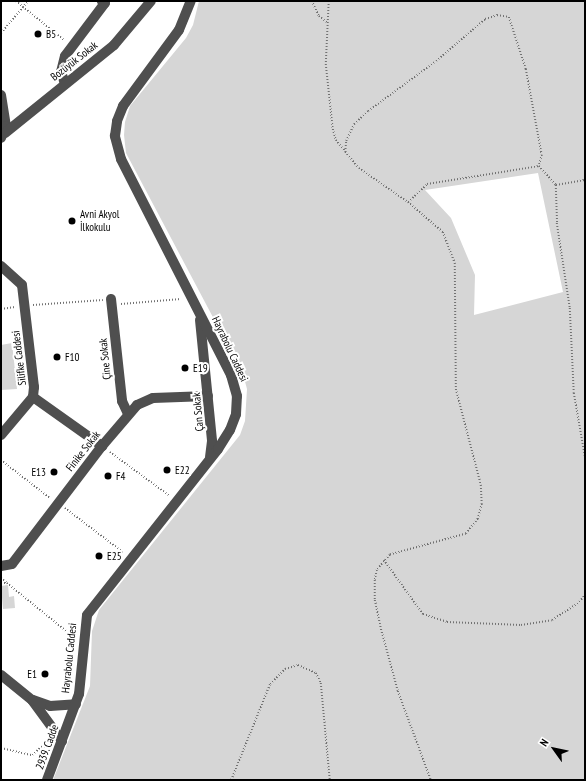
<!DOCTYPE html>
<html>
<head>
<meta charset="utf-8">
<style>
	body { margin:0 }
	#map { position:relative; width:586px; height:781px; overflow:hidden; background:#fff; font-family:"PT Sans Narrow",sans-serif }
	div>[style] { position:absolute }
	.green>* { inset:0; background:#d6d6d6 }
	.path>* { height:1.5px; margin-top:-0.75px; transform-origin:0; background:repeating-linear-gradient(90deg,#717171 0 1px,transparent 0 3px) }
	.minor>* { height:10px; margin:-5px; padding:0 5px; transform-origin:5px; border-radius:5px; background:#4f4f4f }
	.dots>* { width:11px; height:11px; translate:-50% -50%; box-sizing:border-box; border:2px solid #fff; border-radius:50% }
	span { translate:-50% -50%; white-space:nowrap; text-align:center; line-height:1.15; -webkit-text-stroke:4px #fff; paint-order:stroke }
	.poi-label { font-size:11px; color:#000 }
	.left { translate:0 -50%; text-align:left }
	.right { translate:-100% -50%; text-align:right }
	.street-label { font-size:11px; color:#000 }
	.frame { position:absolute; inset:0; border:2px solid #000; pointer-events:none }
	.north { position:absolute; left:534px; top:729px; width:40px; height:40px; -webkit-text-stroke:3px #fff; paint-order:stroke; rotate:303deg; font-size:11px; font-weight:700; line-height:16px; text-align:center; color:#000 }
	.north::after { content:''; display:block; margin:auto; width:14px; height:18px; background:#000; clip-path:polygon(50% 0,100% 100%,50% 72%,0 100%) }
</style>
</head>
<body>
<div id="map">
	<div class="green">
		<div style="clip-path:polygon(evenodd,199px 1px,585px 1px,585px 780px,53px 780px,90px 686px,92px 631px,99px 610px,240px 435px,245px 421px,247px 389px,243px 374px,126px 153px,124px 135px,125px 122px,130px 106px,186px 38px,193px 25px,199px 1px,538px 173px,563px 292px,474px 315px,475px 275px,451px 218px,425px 190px,538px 173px)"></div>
		<div style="clip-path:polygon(12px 343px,17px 389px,1px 390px,1px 345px)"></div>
		<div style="clip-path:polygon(8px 585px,9px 597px,14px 596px,15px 608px,3px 609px,1px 586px)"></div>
	</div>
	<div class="path">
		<div style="left:16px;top:1px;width:62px;rotate:39.1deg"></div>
		<div style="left:312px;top:1px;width:17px;rotate:65deg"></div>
		<div style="left:319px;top:16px;width:11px;rotate:38deg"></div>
		<div style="left:329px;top:1px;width:63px;rotate:92.7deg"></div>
		<div style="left:326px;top:64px;width:65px;rotate:83.9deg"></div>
		<div style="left:333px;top:129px;width:11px;rotate:75deg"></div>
		<div style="left:336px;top:140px;width:36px;rotate:51deg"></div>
		<div style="left:359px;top:168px;width:60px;rotate:34.8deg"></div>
		<div style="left:408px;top:202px;width:46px;rotate:40.6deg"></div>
		<div style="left:443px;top:232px;width:33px;rotate:69deg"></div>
		<div style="left:455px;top:263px;width:126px;rotate:89.5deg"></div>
		<div style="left:456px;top:389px;width:99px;rotate:75.4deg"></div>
		<div style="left:481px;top:485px;width:19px;rotate:87deg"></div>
		<div style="left:482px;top:504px;width:16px;rotate:105deg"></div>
		<div style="left:478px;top:519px;width:19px;rotate:129deg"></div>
		<div style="left:466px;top:534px;width:79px;rotate:164.6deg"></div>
		<div style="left:390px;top:555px;width:20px;rotate:131deg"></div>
		<div style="left:377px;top:570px;width:10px;rotate:101deg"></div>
		<div style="left:375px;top:580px;width:20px;rotate:90deg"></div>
		<div style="left:375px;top:600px;width:33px;rotate:78deg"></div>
		<div style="left:382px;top:632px;width:61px;rotate:74.8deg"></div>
		<div style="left:398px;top:691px;width:95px;rotate:69.7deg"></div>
		<div style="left:1px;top:33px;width:42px;rotate:-49.8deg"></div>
		<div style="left:345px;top:152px;width:11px;rotate:-85deg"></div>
		<div style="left:346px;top:141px;width:19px;rotate:-65deg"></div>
		<div style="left:354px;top:124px;width:19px;rotate:-43deg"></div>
		<div style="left:368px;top:111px;width:84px;rotate:-36.3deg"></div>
		<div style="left:436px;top:61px;width:65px;rotate:-40.6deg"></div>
		<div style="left:485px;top:19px;width:13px;rotate:-18deg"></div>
		<div style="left:497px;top:15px;width:12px;rotate:9deg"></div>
		<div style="left:509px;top:17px;width:55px;rotate:71.9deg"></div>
		<div style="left:526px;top:69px;width:87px;rotate:79.5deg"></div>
		<div style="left:542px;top:155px;width:11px;rotate:105deg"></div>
		<div style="left:556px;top:185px;width:38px;rotate:88deg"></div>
		<div style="left:557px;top:223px;width:86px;rotate:81.3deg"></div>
		<div style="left:570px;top:308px;width:85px;rotate:87.3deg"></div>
		<div style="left:574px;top:393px;width:64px;rotate:80.1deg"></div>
		<div style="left:556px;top:185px;width:29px;rotate:-10deg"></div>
		<div style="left:408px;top:202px;width:26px;rotate:-43deg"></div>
		<div style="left:427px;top:184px;width:113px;rotate:-9.1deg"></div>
		<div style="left:539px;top:166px;width:25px;rotate:48deg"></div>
		<div style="left:121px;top:304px;width:60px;rotate:-4.8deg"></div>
		<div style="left:33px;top:305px;width:70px;rotate:-4.1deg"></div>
		<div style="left:1px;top:309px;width:14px;rotate:-8deg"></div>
		<div style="left:110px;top:452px;width:74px;rotate:36.3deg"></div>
		<div style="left:1px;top:460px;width:62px;rotate:37.8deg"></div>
		<div style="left:65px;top:508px;width:74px;rotate:37.3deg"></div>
		<div style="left:384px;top:560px;width:67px;rotate:54.2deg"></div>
		<div style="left:423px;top:614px;width:25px;rotate:18deg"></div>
		<div style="left:447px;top:622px;width:74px;rotate:2.3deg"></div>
		<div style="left:521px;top:625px;width:31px;rotate:-9deg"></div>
		<div style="left:552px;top:620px;width:30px;rotate:-33deg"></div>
		<div style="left:577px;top:604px;width:12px;rotate:-48deg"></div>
		<div style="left:1px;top:578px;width:8px;rotate:40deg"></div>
		<div style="left:1px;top:583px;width:6px"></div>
		<div style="left:7px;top:583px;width:87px;rotate:39deg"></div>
		<div style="left:1px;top:748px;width:32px;rotate:13deg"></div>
		<div style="left:32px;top:755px;width:12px;rotate:-42deg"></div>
		<div style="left:41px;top:747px;width:10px;rotate:-11deg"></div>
		<div style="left:231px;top:780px;width:104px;rotate:-67.9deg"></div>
		<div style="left:270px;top:684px;width:21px;rotate:-45deg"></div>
		<div style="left:285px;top:669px;width:14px;rotate:-17deg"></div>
		<div style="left:298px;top:665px;width:20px;rotate:24deg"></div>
		<div style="left:316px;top:673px;width:11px;rotate:63deg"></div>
		<div style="left:321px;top:683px;width:97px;rotate:84.7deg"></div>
	</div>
	<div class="minor">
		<div style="left:65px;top:84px;width:13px;rotate:-108deg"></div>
		<div style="left:61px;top:72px;width:16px;rotate:-76deg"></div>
		<div style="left:65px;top:56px;width:66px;rotate:-53deg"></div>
		<div style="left:105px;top:3px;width:4px;rotate:-146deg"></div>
		<div style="left:1px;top:95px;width:31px;rotate:81deg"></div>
		<div style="left:6px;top:126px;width:13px;rotate:113deg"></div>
		<div style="left:5px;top:133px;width:140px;rotate:-38.9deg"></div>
		<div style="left:114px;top:45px;width:57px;rotate:-49.9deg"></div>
		<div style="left:1px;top:266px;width:28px;rotate:42deg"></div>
		<div style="left:22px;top:285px;width:103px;rotate:83.3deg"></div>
		<div style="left:34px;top:387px;width:10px;rotate:96deg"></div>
		<div style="left:33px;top:397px;width:85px;rotate:35.4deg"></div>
		<div style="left:111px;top:299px;width:103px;rotate:83.8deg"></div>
		<div style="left:122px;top:401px;width:14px;rotate:65deg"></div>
		<div style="left:200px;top:320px;width:122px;rotate:84.3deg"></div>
		<div style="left:212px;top:441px;width:16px;rotate:97deg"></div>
		<div style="left:1px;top:435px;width:50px;rotate:-49.9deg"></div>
		<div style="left:1px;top:566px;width:11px;rotate:-10deg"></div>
		<div style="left:12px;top:564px;width:148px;rotate:-52.7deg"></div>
		<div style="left:102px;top:446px;width:54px;rotate:-49.5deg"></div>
		<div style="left:137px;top:405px;width:17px;rotate:-24deg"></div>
		<div style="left:153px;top:398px;width:55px;rotate:-2.1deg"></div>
		<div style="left:1px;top:675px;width:40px;rotate:39deg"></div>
		<div style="left:32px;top:700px;width:51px;rotate:53.8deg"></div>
		<div style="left:33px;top:700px;width:18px;rotate:19deg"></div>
		<div style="left:50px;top:706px;width:26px;rotate:-4deg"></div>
		<div style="left:47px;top:780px;width:92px;rotate:-69.6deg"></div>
		<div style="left:79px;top:694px;width:79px;rotate:-84.2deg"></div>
		<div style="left:87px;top:615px;width:211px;rotate:-51.7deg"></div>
		<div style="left:218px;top:449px;width:22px;rotate:-58deg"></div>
		<div style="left:230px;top:430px;width:17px;rotate:-69deg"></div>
		<div style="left:236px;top:414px;width:18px;rotate:-87deg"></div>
		<div style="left:237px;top:396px;width:22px;rotate:-106deg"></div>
		<div style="left:231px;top:375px;width:242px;rotate:-117deg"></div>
		<div style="left:121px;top:159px;width:24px;rotate:-105deg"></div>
		<div style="left:115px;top:136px;width:15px;rotate:-82deg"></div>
		<div style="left:117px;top:121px;width:16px;rotate:-68deg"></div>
		<div style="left:123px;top:106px;width:94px;rotate:-53.6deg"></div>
		<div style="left:179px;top:30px;width:31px;rotate:-68deg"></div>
	</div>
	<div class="dots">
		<div style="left:38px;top:34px;background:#000"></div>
		<div style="left:72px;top:221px;background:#000"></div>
		<div style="left:57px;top:357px;background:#000"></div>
		<div style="left:185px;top:368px;background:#000"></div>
		<div style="left:167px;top:470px;background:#000"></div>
		<div style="left:54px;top:472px;background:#000"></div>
		<div style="left:108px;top:476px;background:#000"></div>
		<div style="left:99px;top:556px;background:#000"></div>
		<div style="left:45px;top:674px;background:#000"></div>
	</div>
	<div class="poi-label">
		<span class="left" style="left:46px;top:34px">B5</span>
		<span class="left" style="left:80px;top:221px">Avni Akyol<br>İlkokulu</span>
		<span class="left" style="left:65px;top:357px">F10</span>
		<span class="left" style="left:193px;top:368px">E19</span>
		<span class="left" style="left:175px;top:470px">E22</span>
		<span class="right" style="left:46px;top:472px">E13</span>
		<span class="left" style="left:116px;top:476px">F4</span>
		<span class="left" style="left:107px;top:556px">E25</span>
		<span class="right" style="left:37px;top:674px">E1</span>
	</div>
	<div class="street-label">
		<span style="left:74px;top:61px;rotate:-38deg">Bozüyük Sokak</span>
		<span style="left:230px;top:349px;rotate:65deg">Hayrabolu Caddesi</span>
		<span style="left:19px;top:358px;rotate:-97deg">Silifke Caddesi</span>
		<span style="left:105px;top:359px;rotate:-96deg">Çine Sokak</span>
		<span style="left:198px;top:412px;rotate:-95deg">Çan Sokak</span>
		<span style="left:83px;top:451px;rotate:-52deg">Finike Sokak</span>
		<span style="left:69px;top:658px;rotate:-84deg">Hayrabolu Caddesi</span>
		<span style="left:47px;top:747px;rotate:-70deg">2939. Cadde</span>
	</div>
	<div class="frame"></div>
	<div class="north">N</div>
</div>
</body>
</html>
